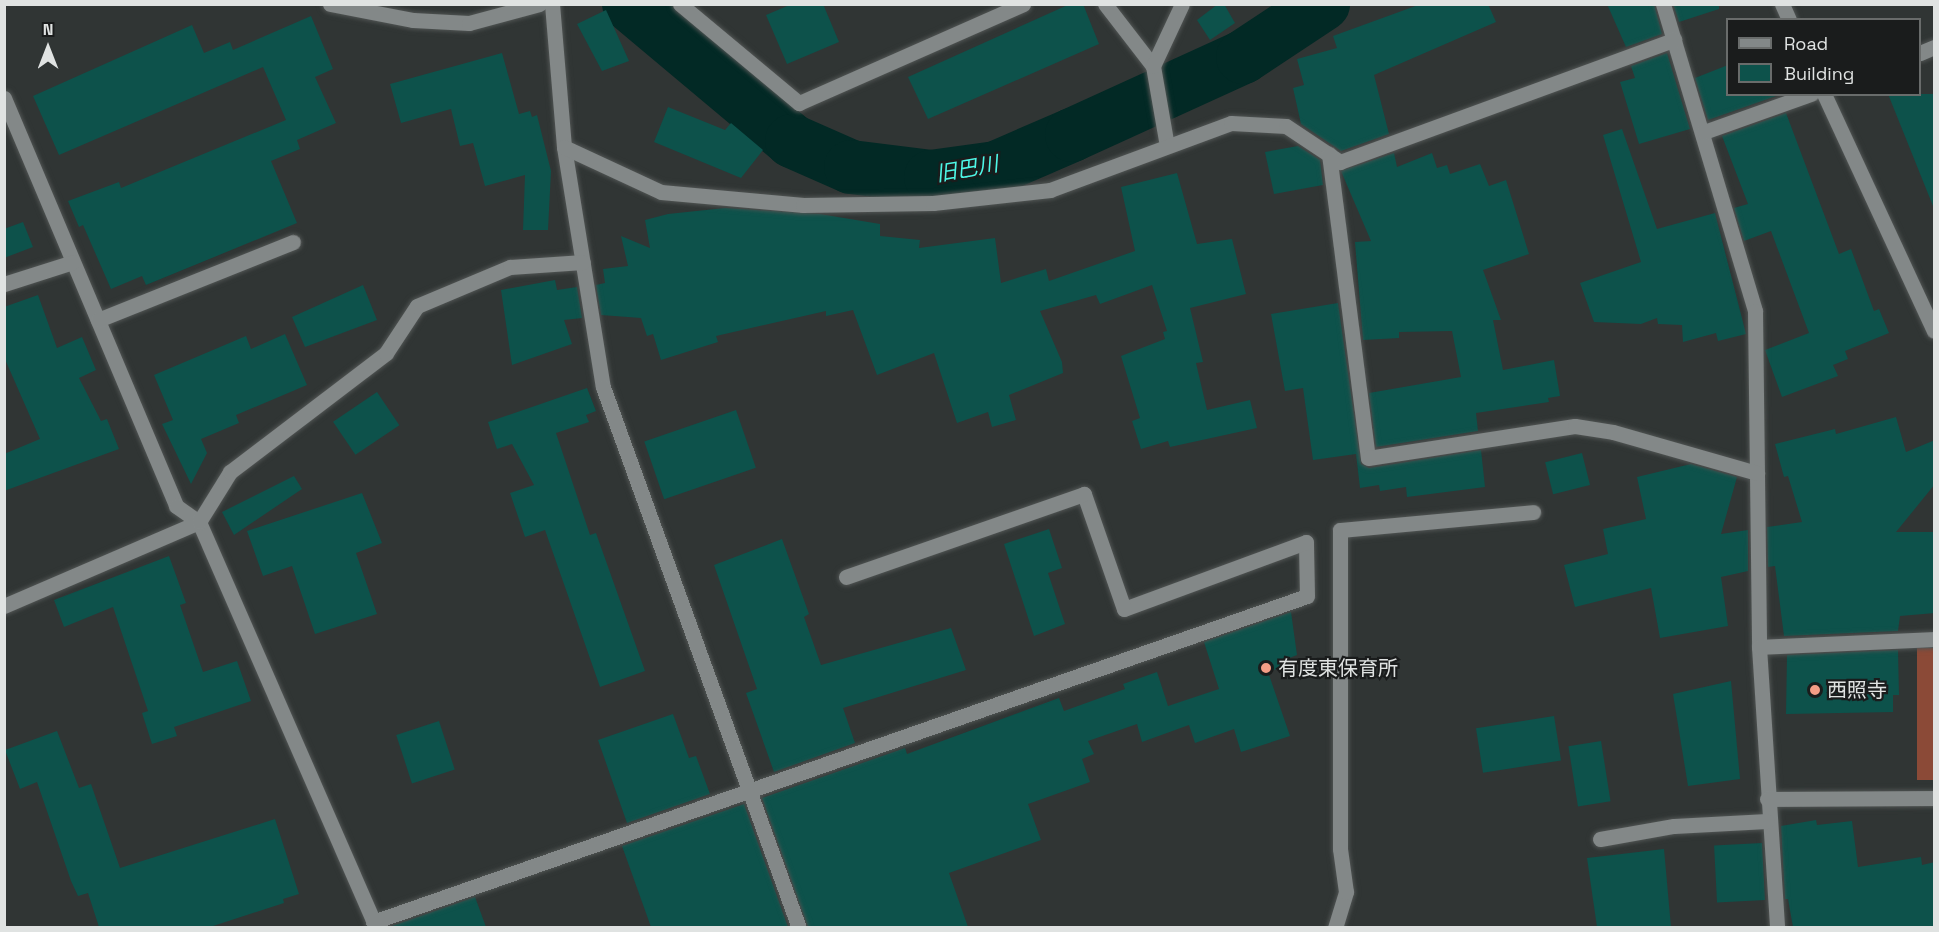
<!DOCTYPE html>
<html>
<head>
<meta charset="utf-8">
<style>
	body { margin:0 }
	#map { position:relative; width:1939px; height:932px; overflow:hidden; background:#303534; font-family:"Space Grotesk","Noto Sans JP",sans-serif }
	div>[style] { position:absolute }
	.green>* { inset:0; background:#8b4a37; transform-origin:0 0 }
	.river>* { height:54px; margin:-27px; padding:0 27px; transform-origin:27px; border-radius:27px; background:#022925 }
	.building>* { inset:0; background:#0d524b; transform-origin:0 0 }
	.roads { filter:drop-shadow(0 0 2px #505453) drop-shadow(0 0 2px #505453) }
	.minor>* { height:15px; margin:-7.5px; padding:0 7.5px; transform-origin:7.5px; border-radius:7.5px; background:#838888 }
	.dots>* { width:16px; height:16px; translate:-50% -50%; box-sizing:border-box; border:3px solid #1a1c1c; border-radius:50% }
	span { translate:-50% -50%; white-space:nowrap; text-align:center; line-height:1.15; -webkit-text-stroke:4.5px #1a1c1c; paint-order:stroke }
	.poi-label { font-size:20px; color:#e0e3e2 }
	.left { translate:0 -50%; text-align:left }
	.water-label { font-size:21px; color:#4df6e6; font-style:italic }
	.frame { position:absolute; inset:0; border:6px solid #e0e3e2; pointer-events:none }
	.legend { position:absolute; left:1726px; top:18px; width:195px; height:78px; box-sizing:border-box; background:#1a1c1c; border:2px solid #696c6b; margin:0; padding:8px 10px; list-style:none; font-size:18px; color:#e0e3e2 }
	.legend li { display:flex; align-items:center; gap:12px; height:30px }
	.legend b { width:30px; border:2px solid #696c6b }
	.north { position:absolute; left:18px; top:18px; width:60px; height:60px; -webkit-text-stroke:4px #1a1c1c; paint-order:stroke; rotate:0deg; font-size:16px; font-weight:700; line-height:24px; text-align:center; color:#e0e3e2 }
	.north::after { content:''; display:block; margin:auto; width:21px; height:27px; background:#e0e3e2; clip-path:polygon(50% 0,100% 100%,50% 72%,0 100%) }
</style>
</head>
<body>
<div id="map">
	<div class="green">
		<div style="left:1934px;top:648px;width:132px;height:17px;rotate:90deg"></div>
	</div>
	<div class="river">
		<div style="left:629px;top:4px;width:213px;rotate:40deg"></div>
		<div style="left:792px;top:141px;width:64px;rotate:23.8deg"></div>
		<div style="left:851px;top:167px;width:81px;rotate:7.1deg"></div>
		<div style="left:931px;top:177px;width:66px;rotate:-7.9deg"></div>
		<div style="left:996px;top:168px;width:83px;rotate:-23.5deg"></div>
		<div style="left:1072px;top:135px;width:188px;rotate:-24.5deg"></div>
		<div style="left:1243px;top:57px;width:96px;rotate:-33.5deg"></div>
	</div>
	<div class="building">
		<div style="clip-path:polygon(792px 4px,823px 4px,839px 42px,787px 64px,766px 15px)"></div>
		<div style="clip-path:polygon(1070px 4px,1083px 4px,1099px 44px,928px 119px,908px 77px)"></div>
		<div style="clip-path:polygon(1218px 4px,1224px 4px,1235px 23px,1210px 40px,1197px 20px)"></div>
		<div style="clip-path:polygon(1421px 4px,1488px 4px,1496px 22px,1374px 75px,1389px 134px,1341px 151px,1301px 124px,1293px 88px,1304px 85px,1297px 59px,1337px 48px,1333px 36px)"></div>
		<div style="clip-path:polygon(1607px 4px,1654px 4px,1662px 34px,1626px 47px)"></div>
		<div style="clip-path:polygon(1673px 4px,1719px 4px,1719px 9px,1679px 22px)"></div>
		<div style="clip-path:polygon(606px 10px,629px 61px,602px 71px,577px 24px)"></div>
		<div style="clip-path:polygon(311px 16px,333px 69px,315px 77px,336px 123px,297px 140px,300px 149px,271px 161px,297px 223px,146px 285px,142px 276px,111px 289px,83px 225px,79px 227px,68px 201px,119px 182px,121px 188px,286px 120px,263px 67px,59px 155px,33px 96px,192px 25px,204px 53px,230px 42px,233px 50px)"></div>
		<div style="clip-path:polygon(502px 53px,519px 114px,530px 111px,532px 117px,537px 115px,551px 171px,548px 230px,523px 230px,525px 175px,485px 186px,473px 143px,460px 146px,451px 109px,401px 123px,390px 84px)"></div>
		<div style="clip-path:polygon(1667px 53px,1690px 129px,1639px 144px,1620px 82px,1635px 78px,1631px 66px)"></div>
		<div style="clip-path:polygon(1728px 65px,1728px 94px,1779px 95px,1708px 120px,1695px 78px)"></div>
		<div style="clip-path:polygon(1888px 94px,1935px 94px,1935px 206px,1933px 206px)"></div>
		<div style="clip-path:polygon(668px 107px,725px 130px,731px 123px,763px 150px,741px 178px,654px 142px)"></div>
		<div style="clip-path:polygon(1786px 113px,1839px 254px,1851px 249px,1874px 311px,1879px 309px,1889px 333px,1845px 351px,1848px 359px,1833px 365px,1838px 376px,1782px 397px,1765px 350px,1809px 333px,1771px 231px,1744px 241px,1734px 208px,1748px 204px,1722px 136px)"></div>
		<div style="clip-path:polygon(1622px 129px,1657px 229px,1715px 213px,1746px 334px,1718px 341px,1716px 333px,1683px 342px,1682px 325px,1658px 324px,1657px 318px,1641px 324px,1594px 322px,1580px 283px,1641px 262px,1603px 135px)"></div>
		<div style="clip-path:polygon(1298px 146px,1320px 160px,1323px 185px,1274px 194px,1265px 152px)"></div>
		<div style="clip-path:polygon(1394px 153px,1397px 167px,1432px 153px,1437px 168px,1447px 165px,1450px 174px,1480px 164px,1489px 186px,1506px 180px,1529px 254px,1483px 270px,1501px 320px,1493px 320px,1503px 370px,1554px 360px,1560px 396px,1548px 398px,1549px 402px,1476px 413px,1478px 431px,1376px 447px,1369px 393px,1461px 377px,1452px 331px,1399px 332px,1399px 338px,1363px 340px,1355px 242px,1371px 241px,1341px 171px)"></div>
		<div style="clip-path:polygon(1177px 173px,1197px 244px,1232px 239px,1246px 294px,1190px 308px,1203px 362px,1196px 363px,1207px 410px,1250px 400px,1257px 428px,1170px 447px,1168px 441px,1141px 449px,1132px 421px,1140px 418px,1121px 356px,1165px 339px,1163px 332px,1167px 331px,1152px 285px,1100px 304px,1096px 295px,1040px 311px,1062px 362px,1063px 373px,1009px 395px,1016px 420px,992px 427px,988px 412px,957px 423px,934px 353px,877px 375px,853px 310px,826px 316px,826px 311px,716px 336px,718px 342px,661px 360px,653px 334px,647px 336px,641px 318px,601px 315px,596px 285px,605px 283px,603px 269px,628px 266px,621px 236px,650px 248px,645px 220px,668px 214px,725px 208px,820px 214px,880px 224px,880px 236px,920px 240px,919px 248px,995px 238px,1001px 283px,1046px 269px,1049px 281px,1135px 251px,1121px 187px)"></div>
		<div style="clip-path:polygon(23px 222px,33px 247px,4px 258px,4px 229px)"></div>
		<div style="clip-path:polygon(555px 280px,557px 290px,577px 287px,582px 318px,564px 320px,572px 344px,512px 365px,501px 290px)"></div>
		<div style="clip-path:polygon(363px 285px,377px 320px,305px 347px,292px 317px)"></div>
		<div style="clip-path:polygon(38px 295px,57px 348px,82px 337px,96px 370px,79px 378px,101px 421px,107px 419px,119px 449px,4px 491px,4px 454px,40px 439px,4px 357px,4px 307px)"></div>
		<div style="clip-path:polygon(1338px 303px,1361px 464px,1369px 468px,1481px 450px,1485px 487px,1407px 497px,1406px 487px,1380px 491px,1379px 485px,1360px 488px,1356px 454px,1313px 460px,1303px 388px,1285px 391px,1271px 314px)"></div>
		<div style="clip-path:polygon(285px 334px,307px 385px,236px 415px,239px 423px,201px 439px,207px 453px,191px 484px,162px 424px,173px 420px,154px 375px,246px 336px,251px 349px)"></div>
		<div style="clip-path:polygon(587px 388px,596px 411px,586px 415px,589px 422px,556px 433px,590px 535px,596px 533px,645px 671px,600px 687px,545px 530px,525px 537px,510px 493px,534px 485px,512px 444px,497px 449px,488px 422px)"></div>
		<div style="left:377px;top:392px;width:40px;height:53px;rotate:56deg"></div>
		<div style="left:736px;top:410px;width:61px;height:97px;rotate:71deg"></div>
		<div style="clip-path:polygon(1896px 417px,1906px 452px,1935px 440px,1935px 484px,1896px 532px,1935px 532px,1935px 613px,1900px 616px,1898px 631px,1784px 636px,1775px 566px,1768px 567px,1767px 527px,1802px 522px,1788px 476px,1784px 477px,1775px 444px,1835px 429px,1836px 434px)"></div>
		<div style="left:1582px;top:453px;width:33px;height:38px;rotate:76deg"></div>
		<div style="clip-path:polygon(1691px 464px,1737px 477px,1721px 534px,1748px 530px,1748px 571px,1721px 577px,1728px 626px,1660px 638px,1651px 588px,1575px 607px,1564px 565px,1608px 554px,1603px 529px,1646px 519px,1637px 477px)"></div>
		<div style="clip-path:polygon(294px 476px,302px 489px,234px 535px,222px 512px)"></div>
		<div style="clip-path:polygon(362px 493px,382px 543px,356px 553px,377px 614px,315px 634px,292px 566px,263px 576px,247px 531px)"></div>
		<div style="clip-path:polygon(1049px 529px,1062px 568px,1048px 573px,1065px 624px,1034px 636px,1004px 544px)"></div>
		<div style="clip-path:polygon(782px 539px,809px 614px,804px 617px,821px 665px,951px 628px,966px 670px,843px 708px,855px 743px,774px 772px,746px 693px,757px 689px,714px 565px)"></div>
		<div style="clip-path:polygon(169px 556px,186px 603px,180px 605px,203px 672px,237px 661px,251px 701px,174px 727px,177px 736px,152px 744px,142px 713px,148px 711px,113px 607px,64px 627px,54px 600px)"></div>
		<div style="clip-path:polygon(1291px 612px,1297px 655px,1287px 659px,1289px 665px,1268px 672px,1290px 736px,1241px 752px,1234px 729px,1195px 743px,1189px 725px,1142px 742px,1137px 724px,1088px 741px,1094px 754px,1082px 759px,1090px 782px,1028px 804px,1041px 840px,949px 873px,968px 927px,808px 927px,762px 798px,905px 748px,907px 754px,1059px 698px,1064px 711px,1125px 689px,1123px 684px,1157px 672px,1168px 706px,1219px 689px,1204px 642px)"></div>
		<div style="clip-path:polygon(1898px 650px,1899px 695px,1893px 695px,1893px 712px,1786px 714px,1787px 655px)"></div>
		<div style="clip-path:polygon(1731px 681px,1740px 779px,1688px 786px,1673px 694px)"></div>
		<div style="clip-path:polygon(673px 714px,689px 758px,696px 756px,710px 794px,627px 823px,598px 740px)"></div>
		<div style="left:1554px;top:716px;width:45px;height:79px;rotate:81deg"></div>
		<div style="left:439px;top:721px;width:51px;height:45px;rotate:72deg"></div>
		<div style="clip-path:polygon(57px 731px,79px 788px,91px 784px,120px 868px,275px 819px,299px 894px,283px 899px,284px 903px,210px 927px,99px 927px,88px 893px,78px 896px,71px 881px,37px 782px,20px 789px,5px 750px)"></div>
		<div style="left:1601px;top:741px;width:61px;height:33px;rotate:81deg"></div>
		<div style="clip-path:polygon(744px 804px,788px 927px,651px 927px,622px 846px)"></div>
		<div style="clip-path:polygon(1816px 820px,1817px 825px,1852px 821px,1858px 867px,1921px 857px,1922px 865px,1935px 862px,1935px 927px,1793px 927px,1788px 899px,1785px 899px,1781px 826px)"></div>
		<div style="left:1762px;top:843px;width:57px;height:48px;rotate:87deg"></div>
		<div style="clip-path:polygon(1664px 849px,1671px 927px,1597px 927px,1587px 858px)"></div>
		<div style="clip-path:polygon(475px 897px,486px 927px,392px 927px,392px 926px)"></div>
	</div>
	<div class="roads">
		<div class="minor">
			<div style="left:330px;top:4px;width:85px;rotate:10.9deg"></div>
			<div style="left:413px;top:20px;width:56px;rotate:3.1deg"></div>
			<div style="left:469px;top:23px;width:73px;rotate:-15deg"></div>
			<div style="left:552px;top:4px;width:144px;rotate:85.2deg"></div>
			<div style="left:564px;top:147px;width:243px;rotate:80.8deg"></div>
			<div style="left:603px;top:387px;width:575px;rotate:70.08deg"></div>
			<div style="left:680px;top:4px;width:155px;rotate:39.8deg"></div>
			<div style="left:799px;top:103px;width:245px;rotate:-23.8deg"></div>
			<div style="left:1105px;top:4px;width:78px;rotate:52.3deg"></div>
			<div style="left:1153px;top:66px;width:81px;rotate:80.1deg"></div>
			<div style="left:1663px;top:4px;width:320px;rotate:73.3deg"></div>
			<div style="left:1755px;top:311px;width:336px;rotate:89.3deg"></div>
			<div style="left:1759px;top:647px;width:282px;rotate:86.3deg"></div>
			<div style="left:1782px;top:4px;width:17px;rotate:66deg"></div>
			<div style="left:1920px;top:53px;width:15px;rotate:-23deg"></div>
			<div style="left:1153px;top:66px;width:68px;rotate:-64.9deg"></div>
			<div style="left:1824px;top:94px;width:261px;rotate:65.1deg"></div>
			<div style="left:4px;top:98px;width:443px;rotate:67.1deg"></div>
			<div style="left:176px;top:506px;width:28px;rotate:35deg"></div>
			<div style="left:199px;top:522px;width:443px;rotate:66.4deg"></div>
			<div style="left:1704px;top:132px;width:114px;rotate:-19.6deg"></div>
			<div style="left:564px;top:147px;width:107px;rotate:24.9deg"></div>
			<div style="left:661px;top:192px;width:143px;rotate:5.2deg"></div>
			<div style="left:803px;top:205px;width:130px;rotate:-0.9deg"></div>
			<div style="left:933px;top:203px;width:118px;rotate:-6.3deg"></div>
			<div style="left:1050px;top:190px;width:193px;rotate:-20.3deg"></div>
			<div style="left:1231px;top:123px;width:55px;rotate:3.1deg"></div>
			<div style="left:1286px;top:126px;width:65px;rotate:33.7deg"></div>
			<div style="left:1340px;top:162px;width:356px;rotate:-20.1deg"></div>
			<div style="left:1329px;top:154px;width:306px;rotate:82.7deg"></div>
			<div style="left:1368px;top:458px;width:209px;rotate:-8.8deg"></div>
			<div style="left:1575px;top:426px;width:38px;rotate:9deg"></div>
			<div style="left:1613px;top:432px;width:150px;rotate:15.9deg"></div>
			<div style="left:4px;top:284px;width:72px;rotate:-17.7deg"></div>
			<div style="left:98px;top:320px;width:210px;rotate:-21.8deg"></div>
			<div style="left:4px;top:606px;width:212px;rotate:-23.3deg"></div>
			<div style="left:199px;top:522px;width:59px;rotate:-58.2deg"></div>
			<div style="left:230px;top:472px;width:196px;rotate:-37.3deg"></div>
			<div style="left:386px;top:353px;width:56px;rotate:-56.6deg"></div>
			<div style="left:417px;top:306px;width:101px;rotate:-22.8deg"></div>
			<div style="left:510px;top:267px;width:73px;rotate:-3.9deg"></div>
			<div style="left:1759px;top:647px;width:175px;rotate:-2.6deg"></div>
			<div style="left:1767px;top:799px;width:167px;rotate:-0.3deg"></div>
			<div style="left:1600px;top:839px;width:75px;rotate:-10deg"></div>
			<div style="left:1674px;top:826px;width:93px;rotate:-3.1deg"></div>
			<div style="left:373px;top:922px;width:989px;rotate:-19.24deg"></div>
			<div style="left:1307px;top:596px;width:54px;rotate:-91.1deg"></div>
			<div style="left:1306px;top:542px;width:194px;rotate:159.8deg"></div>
			<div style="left:1124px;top:609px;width:122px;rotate:-109.2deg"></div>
			<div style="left:1084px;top:494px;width:252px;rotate:160.8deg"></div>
			<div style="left:1335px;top:928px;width:38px;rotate:-73deg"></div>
			<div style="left:1346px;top:892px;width:43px;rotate:-97.9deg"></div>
			<div style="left:1340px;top:849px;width:319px;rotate:-90deg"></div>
			<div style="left:1340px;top:530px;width:194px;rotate:-5.3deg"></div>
		</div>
	</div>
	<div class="dots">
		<div style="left:1266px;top:668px;background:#f49e86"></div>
		<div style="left:1815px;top:690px;background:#f49e86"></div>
	</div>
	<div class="poi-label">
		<span class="left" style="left:1278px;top:668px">有度東保育所</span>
		<span class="left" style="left:1827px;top:690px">西照寺</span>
	</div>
	<div class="water-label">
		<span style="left:967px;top:169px;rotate:-10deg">旧巴川</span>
	</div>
	<div class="frame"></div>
	<ul class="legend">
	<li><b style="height:8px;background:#838888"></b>Road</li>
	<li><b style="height:16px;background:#0d524b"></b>Building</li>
	</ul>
	<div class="north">N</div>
</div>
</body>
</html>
